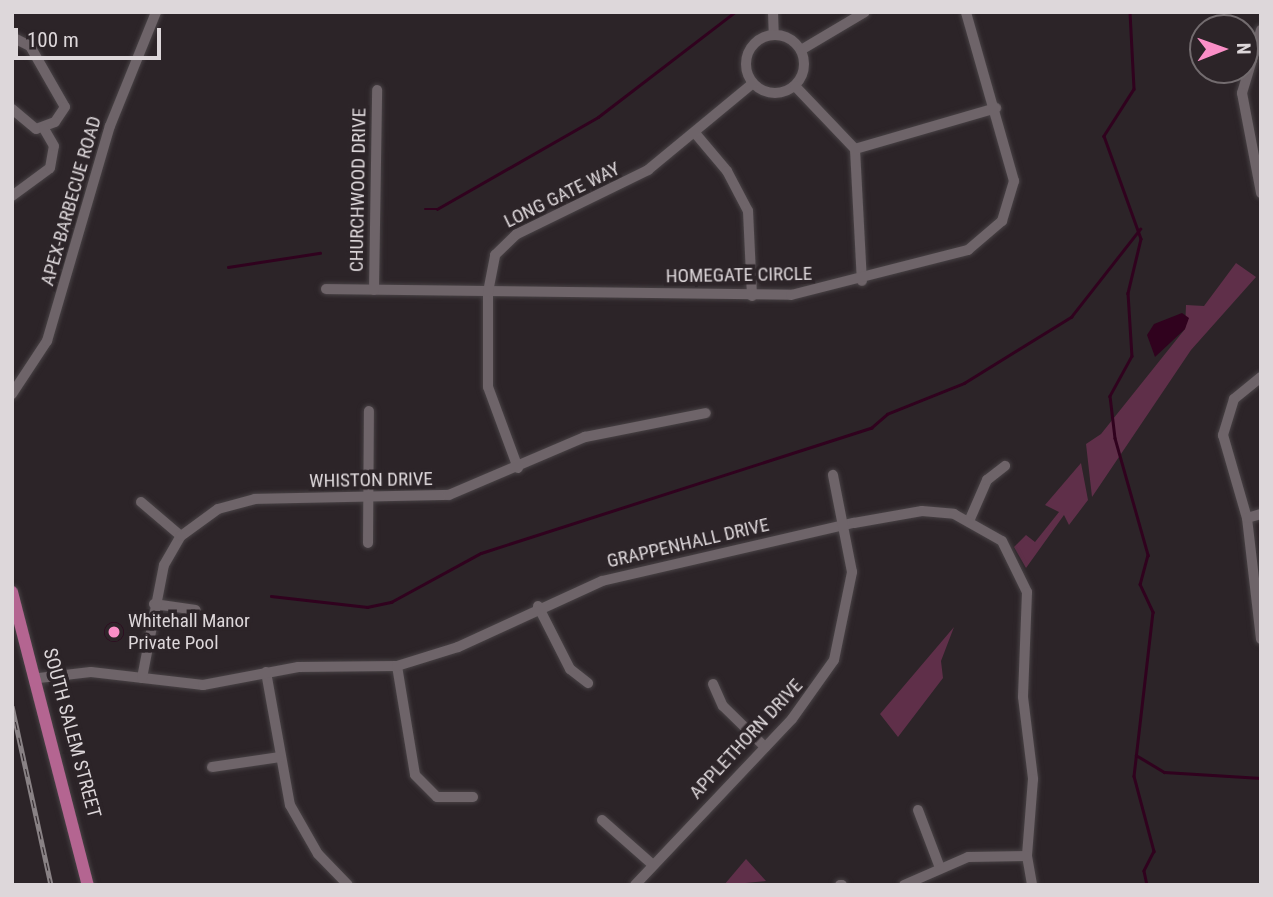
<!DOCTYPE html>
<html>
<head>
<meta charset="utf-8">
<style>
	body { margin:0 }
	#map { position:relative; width:1273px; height:897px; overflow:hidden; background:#2c2428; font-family:"Roboto Condensed",sans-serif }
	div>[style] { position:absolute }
	.green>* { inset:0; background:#5f2f49 }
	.water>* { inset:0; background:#30021e }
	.round { border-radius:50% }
	.stream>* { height:2.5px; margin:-1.25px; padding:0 1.25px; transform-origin:1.25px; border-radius:1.25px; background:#30021e }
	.roads { filter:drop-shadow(0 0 2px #484245) drop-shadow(0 0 2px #484245) }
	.minor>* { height:10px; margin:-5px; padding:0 5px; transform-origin:5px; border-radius:5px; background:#6e6469 }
	.minor>.ring { margin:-5px; padding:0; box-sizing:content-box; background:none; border:10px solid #6e6469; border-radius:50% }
	.major>* { height:12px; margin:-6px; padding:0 6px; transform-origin:6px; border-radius:6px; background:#b46591 }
	.rail>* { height:5px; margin-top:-2.5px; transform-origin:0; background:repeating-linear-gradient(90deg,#2c2428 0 8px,#898285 0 16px); box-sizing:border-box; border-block:2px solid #898285 }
	.dots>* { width:19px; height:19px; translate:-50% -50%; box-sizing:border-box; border:4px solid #2c2428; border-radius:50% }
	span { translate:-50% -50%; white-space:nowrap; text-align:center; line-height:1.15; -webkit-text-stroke:7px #2c2428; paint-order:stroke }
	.street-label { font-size:19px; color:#ddd7da }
	.poi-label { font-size:19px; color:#ddd7da }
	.left { translate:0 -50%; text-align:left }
	.frame { position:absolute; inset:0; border:14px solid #ddd7da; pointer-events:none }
	.north { position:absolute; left:1189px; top:14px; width:70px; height:70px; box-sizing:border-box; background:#2c2428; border:2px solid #736c6f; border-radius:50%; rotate:89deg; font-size:19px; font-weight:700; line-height:28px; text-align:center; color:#ddd7da }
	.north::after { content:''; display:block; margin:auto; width:24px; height:32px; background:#fa8fc7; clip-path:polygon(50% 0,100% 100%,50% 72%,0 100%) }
	.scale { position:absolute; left:14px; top:28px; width:147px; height:32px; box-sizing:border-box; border:4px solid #ddd7da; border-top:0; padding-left:9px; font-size:21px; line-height:24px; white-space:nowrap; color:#ddd7da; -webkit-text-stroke:5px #2c2428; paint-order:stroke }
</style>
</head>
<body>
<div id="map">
	<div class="green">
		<div style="clip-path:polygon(1236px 263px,1256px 277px,1191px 350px,1092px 497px,1086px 444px,1101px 434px,1185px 329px,1186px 305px,1204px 306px)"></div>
		<div style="clip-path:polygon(1081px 463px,1088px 500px,1069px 525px,1064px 515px,1026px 568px,1014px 547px,1026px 535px,1035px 542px,1059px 512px,1045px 505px)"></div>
		<div style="clip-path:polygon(954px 627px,941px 661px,943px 678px,898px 737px,880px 714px)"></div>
		<div style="clip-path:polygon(746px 859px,766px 881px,724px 885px)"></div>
	</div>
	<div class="water">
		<div style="clip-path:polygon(1182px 313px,1189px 318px,1185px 329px,1155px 357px,1147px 335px,1154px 324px)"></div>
		<div class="round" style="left:104px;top:622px;width:20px;height:20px"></div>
	</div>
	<div class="stream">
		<div style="left:1130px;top:12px;width:77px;rotate:87deg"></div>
		<div style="left:1134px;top:89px;width:56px;rotate:122.6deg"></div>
		<div style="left:1104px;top:136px;width:109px;rotate:70.2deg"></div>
		<div style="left:1141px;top:239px;width:56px;rotate:103.5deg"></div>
		<div style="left:1128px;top:293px;width:63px;rotate:86.4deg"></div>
		<div style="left:1132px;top:356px;width:46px;rotate:118.8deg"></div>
		<div style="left:1110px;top:396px;width:42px;rotate:83.2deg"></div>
		<div style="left:1115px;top:438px;width:122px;rotate:74.2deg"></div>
		<div style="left:1148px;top:555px;width:30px;rotate:105deg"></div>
		<div style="left:1140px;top:584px;width:31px;rotate:65deg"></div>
		<div style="left:1153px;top:612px;width:165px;rotate:96.6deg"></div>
		<div style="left:1134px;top:776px;width:78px;rotate:75.1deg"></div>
		<div style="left:1154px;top:851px;width:22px;rotate:117deg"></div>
		<div style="left:1144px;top:871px;width:14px;rotate:78deg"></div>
		<div style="left:425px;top:209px;width:12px"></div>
		<div style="left:437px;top:209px;width:185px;rotate:-29.7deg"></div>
		<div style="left:598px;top:117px;width:173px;rotate:-37.5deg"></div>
		<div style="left:228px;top:267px;width:93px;rotate:-8.7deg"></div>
		<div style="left:271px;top:596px;width:97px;rotate:6.5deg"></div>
		<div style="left:367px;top:607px;width:25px;rotate:-12deg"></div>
		<div style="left:391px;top:602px;width:102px;rotate:-28.6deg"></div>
		<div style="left:481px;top:553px;width:410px;rotate:-17.8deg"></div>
		<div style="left:871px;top:428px;width:21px;rotate:-41deg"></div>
		<div style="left:887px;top:414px;width:83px;rotate:-21.9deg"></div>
		<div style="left:964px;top:383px;width:126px;rotate:-31.7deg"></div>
		<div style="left:1071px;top:317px;width:112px;rotate:-51.9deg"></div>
		<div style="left:1136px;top:755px;width:33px;rotate:31deg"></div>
		<div style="left:1164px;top:772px;width:97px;rotate:3.5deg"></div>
	</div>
	<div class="roads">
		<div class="minor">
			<div style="left:773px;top:12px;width:23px;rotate:88deg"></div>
			<div style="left:1261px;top:30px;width:66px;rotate:106.8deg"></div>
			<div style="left:1242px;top:93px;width:102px;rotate:79.2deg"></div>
			<div class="ring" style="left:746px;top:35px;width:48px;height:48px"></div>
			<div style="left:12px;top:37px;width:20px;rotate:27deg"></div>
			<div style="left:30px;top:46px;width:70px;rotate:60.2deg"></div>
			<div style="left:65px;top:107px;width:18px;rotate:124deg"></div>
			<div style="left:55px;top:122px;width:20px;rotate:160deg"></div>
			<div style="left:36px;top:129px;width:31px;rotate:-140deg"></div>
			<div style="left:801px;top:50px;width:74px;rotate:-30.7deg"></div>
			<div style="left:795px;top:86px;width:87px;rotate:46.4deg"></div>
			<div style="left:855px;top:149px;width:132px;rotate:87deg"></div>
			<div style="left:695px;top:133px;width:50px;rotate:49.9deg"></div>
			<div style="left:727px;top:171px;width:45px;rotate:62.3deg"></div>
			<div style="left:748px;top:211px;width:85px;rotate:87.3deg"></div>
			<div style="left:855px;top:149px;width:147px;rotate:-16.2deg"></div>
			<div style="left:12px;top:196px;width:47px;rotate:-36.4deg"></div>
			<div style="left:50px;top:168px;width:22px;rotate:-80deg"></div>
			<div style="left:54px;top:146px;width:20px;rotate:-120deg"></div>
			<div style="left:326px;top:289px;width:465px;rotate:0.7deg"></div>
			<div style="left:791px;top:295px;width:183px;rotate:-14.3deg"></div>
			<div style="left:968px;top:250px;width:45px;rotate:-40.5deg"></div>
			<div style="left:1002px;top:221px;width:42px;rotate:-73.3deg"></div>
			<div style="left:1014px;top:181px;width:176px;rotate:-105.9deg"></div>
			<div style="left:374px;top:290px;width:200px;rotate:-89.1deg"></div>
			<div style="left:1261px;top:377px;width:35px;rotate:141deg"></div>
			<div style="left:1234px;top:399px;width:38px;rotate:107deg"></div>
			<div style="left:1223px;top:435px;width:86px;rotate:73.9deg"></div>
			<div style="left:1247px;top:518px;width:122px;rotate:83.4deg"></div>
			<div style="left:12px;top:394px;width:64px;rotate:-56.6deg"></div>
			<div style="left:47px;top:341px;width:224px;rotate:-73.7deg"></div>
			<div style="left:110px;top:126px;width:123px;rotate:-68deg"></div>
			<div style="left:518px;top:468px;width:86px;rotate:-110.3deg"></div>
			<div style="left:488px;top:387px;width:95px;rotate:-90deg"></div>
			<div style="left:488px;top:292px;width:38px;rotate:-79deg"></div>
			<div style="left:495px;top:255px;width:30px;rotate:-44deg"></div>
			<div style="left:517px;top:234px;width:146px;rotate:-26deg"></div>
			<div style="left:648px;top:170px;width:135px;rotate:-39.6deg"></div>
			<div style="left:141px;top:502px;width:52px;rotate:40.4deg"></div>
			<div style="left:1247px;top:518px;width:15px;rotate:-16deg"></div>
			<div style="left:970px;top:519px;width:43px;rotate:-66.4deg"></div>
			<div style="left:987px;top:480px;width:23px;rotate:-38deg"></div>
			<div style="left:368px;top:543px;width:132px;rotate:-89.6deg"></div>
			<div style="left:154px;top:604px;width:42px;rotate:8.1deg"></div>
			<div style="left:538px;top:606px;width:71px;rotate:63.1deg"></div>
			<div style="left:570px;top:669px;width:23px;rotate:38deg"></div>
			<div style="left:397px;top:666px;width:110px;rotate:80.6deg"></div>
			<div style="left:415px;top:775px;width:31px;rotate:45deg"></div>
			<div style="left:437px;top:797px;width:36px"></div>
			<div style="left:266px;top:672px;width:135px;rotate:79.8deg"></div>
			<div style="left:290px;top:805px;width:56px;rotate:60.3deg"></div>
			<div style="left:318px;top:854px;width:43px;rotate:45.9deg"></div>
			<div style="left:39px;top:678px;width:52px;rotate:-6.6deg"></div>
			<div style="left:91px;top:672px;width:113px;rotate:6.6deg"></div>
			<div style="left:203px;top:685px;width:97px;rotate:-10.7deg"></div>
			<div style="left:298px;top:667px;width:99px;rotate:-0.6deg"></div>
			<div style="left:397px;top:666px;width:64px;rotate:-17.3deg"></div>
			<div style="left:458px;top:647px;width:158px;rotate:-24.6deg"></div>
			<div style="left:602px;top:581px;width:259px;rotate:-13deg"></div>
			<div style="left:854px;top:523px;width:69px;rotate:-10deg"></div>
			<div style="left:922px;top:511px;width:32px;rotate:5deg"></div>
			<div style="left:954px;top:514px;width:55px;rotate:29.4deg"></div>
			<div style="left:1002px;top:541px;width:57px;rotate:63.9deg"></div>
			<div style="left:1027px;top:592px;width:105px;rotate:92.2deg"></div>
			<div style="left:1023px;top:697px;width:83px;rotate:83deg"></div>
			<div style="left:1033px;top:779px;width:77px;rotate:94.5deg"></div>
			<div style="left:1027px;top:856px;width:29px;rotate:80deg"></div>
			<div style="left:142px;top:678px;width:115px;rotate:-79deg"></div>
			<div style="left:164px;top:565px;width:34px;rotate:-60deg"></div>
			<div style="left:181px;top:536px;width:46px;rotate:-36.1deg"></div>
			<div style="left:218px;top:509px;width:38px;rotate:-15deg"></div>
			<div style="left:255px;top:499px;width:194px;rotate:-1.2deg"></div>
			<div style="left:449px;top:495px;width:148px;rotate:-23.1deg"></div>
			<div style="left:585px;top:437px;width:123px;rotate:-11.2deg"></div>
			<div style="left:713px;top:684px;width:24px;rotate:66deg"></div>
			<div style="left:723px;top:706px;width:59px;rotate:44.3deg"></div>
			<div style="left:212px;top:767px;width:69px;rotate:-8.4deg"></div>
			<div style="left:918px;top:810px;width:62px;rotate:69.2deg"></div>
			<div style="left:602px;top:820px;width:68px;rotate:41.4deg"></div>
			<div style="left:635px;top:885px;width:228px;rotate:-46.6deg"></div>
			<div style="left:792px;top:719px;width:72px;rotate:-54.6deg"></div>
			<div style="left:834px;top:660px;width:90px;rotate:-78.4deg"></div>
			<div style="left:852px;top:572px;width:99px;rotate:-101.1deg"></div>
			<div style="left:840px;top:885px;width:2px"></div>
			<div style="left:904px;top:885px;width:70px;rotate:-23.6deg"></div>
			<div style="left:968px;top:857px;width:59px;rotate:-1deg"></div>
		</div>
		<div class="major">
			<div style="left:12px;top:592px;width:303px;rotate:75.5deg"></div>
		</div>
	</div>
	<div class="rail">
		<div style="left:12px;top:706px;width:183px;rotate:77.7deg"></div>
	</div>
	<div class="dots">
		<div style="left:114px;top:632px;background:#fa8fc7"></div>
	</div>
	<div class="street-label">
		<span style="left:358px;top:190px;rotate:-89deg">CHURCHWOOD DRIVE</span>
		<span style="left:562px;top:195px;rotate:-26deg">LONG GATE WAY</span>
		<span style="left:71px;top:201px;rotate:-74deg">APEX-BARBECUE ROAD</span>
		<span style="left:739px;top:275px;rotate:-1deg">HOMEGATE CIRCLE</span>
		<span style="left:371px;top:480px;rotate:-1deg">WHISTON DRIVE</span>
		<span style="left:688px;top:543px;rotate:-13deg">GRAPPENHALL DRIVE</span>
		<span style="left:72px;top:733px;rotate:75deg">SOUTH SALEM STREET</span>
		<span style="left:746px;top:739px;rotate:-47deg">APPLETHORN DRIVE</span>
	</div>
	<div class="poi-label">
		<span class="left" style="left:128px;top:632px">Whitehall Manor<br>Private Pool</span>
	</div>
	<div class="frame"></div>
	<div class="north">N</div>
	<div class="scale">100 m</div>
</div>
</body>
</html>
